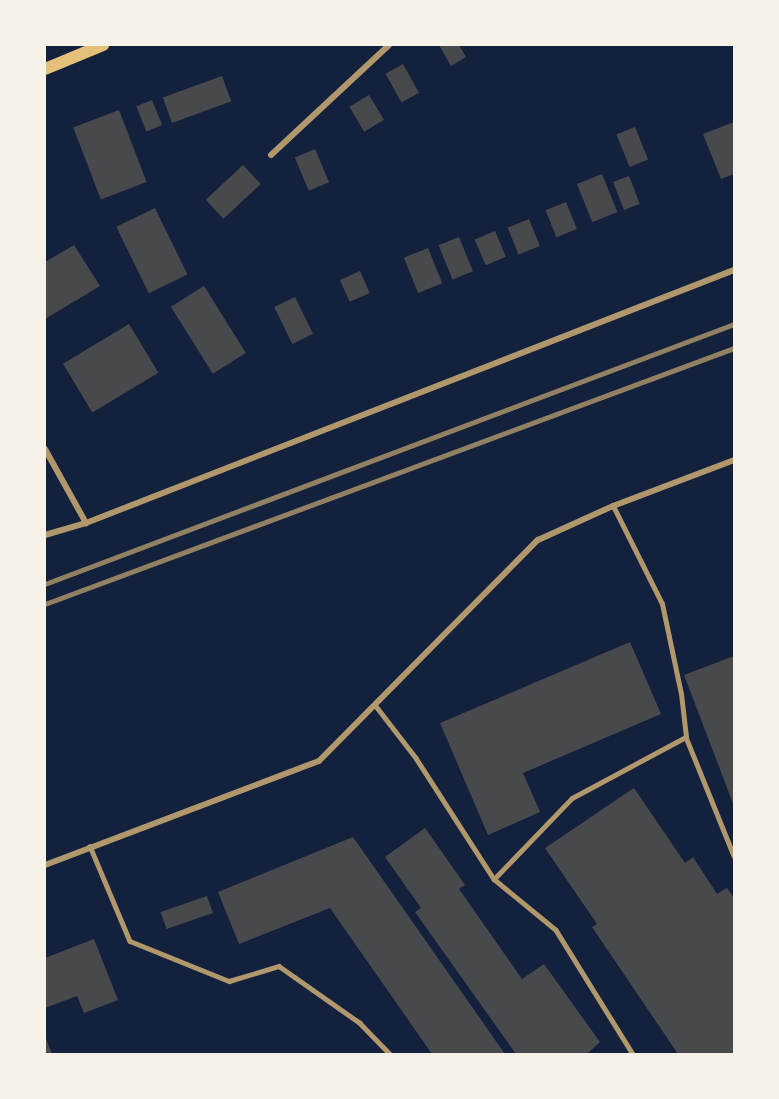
<!DOCTYPE html>
<html>
<head>
<meta charset="utf-8">
<style>
	body { margin:0 }
	#map { position:relative; width:779px; height:1099px; overflow:hidden; background:#14213d; font-family:"PT Sans Narrow",sans-serif }
	div>[style] { position:absolute }
	.building>* { inset:0; background:#48494c; transform-origin:0 0 }
	.service>* { height:4.5px; margin:-2.25px; padding:0 2.25px; transform-origin:2.25px; border-radius:2.25px; background:#b1986c }
	.minor>* { height:6px; margin:-3px; padding:0 3px; transform-origin:3px; border-radius:3px; background:#b1986c }
	.secondary>* { height:12px; margin:-6px; padding:0 6px; transform-origin:6px; border-radius:6px; background:#e5c07b }
	.rail>* { height:4.5px; margin:-2.25px; padding:0 2.25px; transform-origin:2.25px; border-radius:2.25px; background:#918062 }
	span { translate:-50% -50%; white-space:nowrap; text-align:center; line-height:1.15; -webkit-text-stroke:6px #f6f1e7; paint-order:stroke }
	.frame { position:absolute; inset:0; border:46px solid #f6f1e7; pointer-events:none }
</style>
</head>
<body>
<div id="map">
	<div class="building">
		<div style="clip-path:polygon(439px 45px,459px 45px,466px 57px,451px 66px)"></div>
		<div style="left:403px;top:64px;width:33px;height:20px;rotate:61deg"></div>
		<div style="left:222px;top:76px;width:27px;height:63px;rotate:70deg"></div>
		<div style="left:369px;top:95px;width:29px;height:23px;rotate:59deg"></div>
		<div style="left:152px;top:100px;width:27px;height:17px;rotate:68deg"></div>
		<div style="left:119px;top:110px;width:77px;height:49px;rotate:69deg"></div>
		<div style="clip-path:polygon(734px 122px,734px 174px,721px 179px,703px 134px)"></div>
		<div style="left:635px;top:127px;width:35px;height:20px;rotate:68deg"></div>
		<div style="left:315px;top:149px;width:36px;height:22px;rotate:67deg"></div>
		<div style="left:243px;top:165px;width:26px;height:51px;rotate:47deg"></div>
		<div style="left:602px;top:174px;width:41px;height:27px;rotate:68deg"></div>
		<div style="left:629px;top:176px;width:30px;height:17px;rotate:69deg"></div>
		<div style="left:566px;top:202px;width:29px;height:22px;rotate:68deg"></div>
		<div style="left:155px;top:208px;width:74px;height:43px;rotate:64deg"></div>
		<div style="left:529px;top:219px;width:29px;height:23px;rotate:68deg"></div>
		<div style="left:495px;top:231px;width:28px;height:22px;rotate:67deg"></div>
		<div style="left:459px;top:237px;width:37px;height:22px;rotate:68deg"></div>
		<div style="clip-path:polygon(74px 245px,100px 286px,45px 319px,45px 262px)"></div>
		<div style="left:428px;top:248px;width:38px;height:26px;rotate:68deg"></div>
		<div style="left:360px;top:271px;width:24px;height:22px;rotate:66deg"></div>
		<div style="left:204px;top:286px;width:79px;height:39px;rotate:58deg"></div>
		<div style="left:295px;top:297px;width:41px;height:23px;rotate:64deg"></div>
		<div style="left:129px;top:324px;width:57px;height:77px;rotate:59deg"></div>
		<div style="clip-path:polygon(630px 642px,661px 714px,523px 773px,540px 812px,488px 835px,440px 723px)"></div>
		<div style="clip-path:polygon(734px 656px,734px 806px,684px 675px)"></div>
		<div style="clip-path:polygon(634px 788px,685px 863px,693px 857px,717px 894px,727px 888px,734px 898px,734px 1054px,678px 1054px,592px 927px,597px 924px,545px 848px)"></div>
		<div style="clip-path:polygon(425px 828px,465px 885px,459px 889px,522px 979px,544px 964px,600px 1042px,587px 1054px,516px 1054px,415px 912px,421px 908px,385px 857px)"></div>
		<div style="clip-path:polygon(353px 837px,505px 1054px,432px 1054px,330px 908px,239px 944px,218px 892px)"></div>
		<div style="left:207px;top:896px;width:18px;height:49px;rotate:71deg"></div>
		<div style="clip-path:polygon(94px 939px,118px 1000px,84px 1013px,77px 996px,45px 1008px,45px 958px)"></div>
		<div style="clip-path:polygon(45px 1036px,52px 1054px,45px 1054px)"></div>
	</div>
	<div class="service">
		<div style="left:376px;top:706px;width:66px;rotate:52.4deg"></div>
		<div style="left:416px;top:758px;width:144px;rotate:57.2deg"></div>
		<div style="left:494px;top:879px;width:80px;rotate:39.4deg"></div>
		<div style="left:556px;top:930px;width:146px;rotate:58.2deg"></div>
		<div style="left:686px;top:737px;width:128px;rotate:68deg"></div>
		<div style="left:90px;top:846px;width:103px;rotate:67.2deg"></div>
		<div style="left:130px;top:941px;width:107px;rotate:22deg"></div>
		<div style="left:229px;top:981px;width:52px;rotate:-16.7deg"></div>
		<div style="left:279px;top:966px;width:99px;rotate:35.1deg"></div>
		<div style="left:360px;top:1023px;width:43px;rotate:45.9deg"></div>
		<div style="left:494px;top:879px;width:112px;rotate:-46.1deg"></div>
		<div style="left:572px;top:798px;width:129px;rotate:-28.2deg"></div>
		<div style="left:686px;top:737px;width:43px;rotate:-96.6deg"></div>
		<div style="left:681px;top:694px;width:92px;rotate:-101.9deg"></div>
		<div style="left:662px;top:604px;width:110px;rotate:-116.6deg"></div>
	</div>
	<div class="minor">
		<div style="left:271px;top:155px;width:161px;rotate:-43deg"></div>
		<div style="left:45px;top:449px;width:85px;rotate:61deg"></div>
		<div style="left:45px;top:535px;width:43px;rotate:-16.3deg"></div>
		<div style="left:86px;top:523px;width:696px;rotate:-21.33deg"></div>
		<div style="left:45px;top:865px;width:293px;rotate:-20.8deg"></div>
		<div style="left:319px;top:761px;width:311px;rotate:-45.3deg"></div>
		<div style="left:538px;top:540px;width:82px;rotate:-24.4deg"></div>
		<div style="left:613px;top:506px;width:129px;rotate:-20.8deg"></div>
	</div>
	<div class="secondary">
		<div style="left:45px;top:69px;width:63px;rotate:-22.5deg"></div>
	</div>
	<div class="rail">
		<div style="left:45px;top:584px;width:736px;rotate:-20.67deg"></div>
		<div style="left:45px;top:604px;width:735px;rotate:-20.38deg"></div>
	</div>
	<div class="frame"></div>
</div>
</body>
</html>
